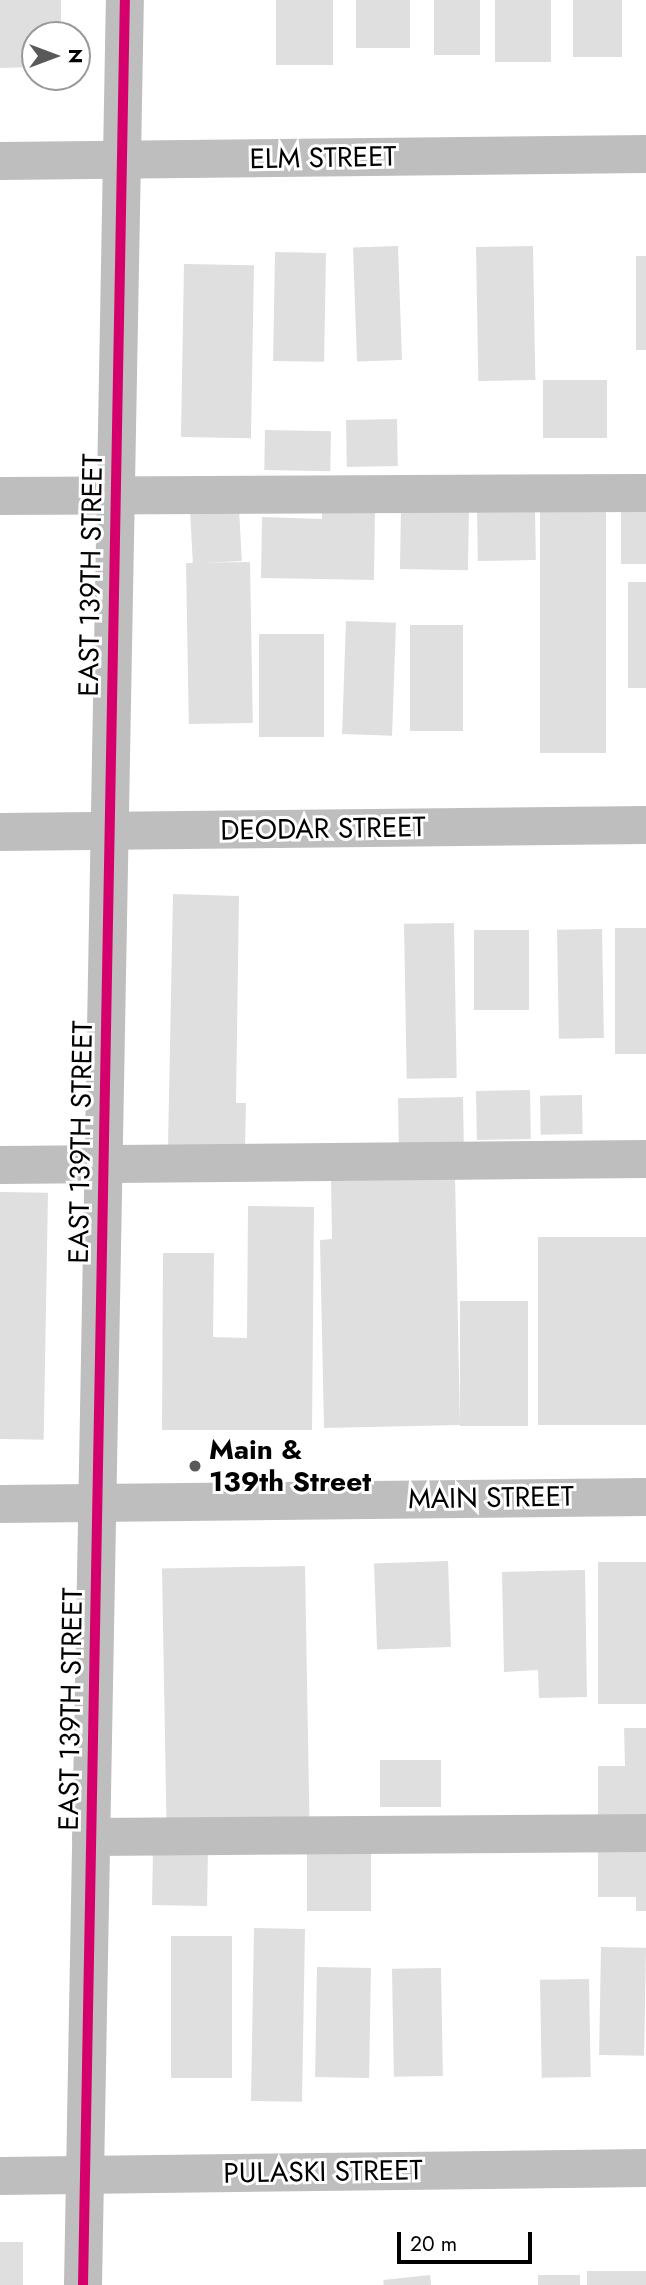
<!DOCTYPE html>
<html>
<head>
<meta charset="utf-8">
<style>
	body { margin:0 }
	#map { position:relative; width:646px; height:2285px; overflow:hidden; background:#fff; font-family:Jost,sans-serif }
	div>[style] { position:absolute }
	.building>* { inset:0; background:#dfdfdf; transform-origin:0 0 }
	.minor>* { height:38px; margin:-19px; padding:0 19px; transform-origin:19px; border-radius:19px; background:#bebebe }
	.cycleway>* { height:10px; margin:-5px; padding:0 5px; transform-origin:5px; border-radius:5px; background:#d6006c }
	.dots>* { width:19px; height:19px; translate:-50% -50%; box-sizing:border-box; border:4px solid #fff; border-radius:50% }
	span { translate:-50% -50%; white-space:nowrap; text-align:center; line-height:1.15; -webkit-text-stroke:6px #fff; paint-order:stroke }
	.street-label { font-size:28px; color:#000 }
	.poi-label { font-size:28px; color:#000; font-weight:700 }
	.left { translate:0 -50%; text-align:left }
	.north { position:absolute; left:21px; top:21px; width:70px; height:70px; box-sizing:border-box; background:#fff; border:2px solid #999; border-radius:50%; rotate:90deg; font-size:19px; font-weight:700; line-height:28px; text-align:center; color:#000 }
	.north::after { content:''; display:block; margin:auto; width:24px; height:32px; background:#595959; clip-path:polygon(50% 0,100% 100%,50% 72%,0 100%) }
	.scale { position:absolute; left:397px; top:2232px; width:135px; height:32px; box-sizing:border-box; border:4px solid #000; border-top:0; padding-left:9px; font-size:21px; line-height:24px; white-space:nowrap; color:#000; -webkit-text-stroke:5px #fff; paint-order:stroke }
</style>
</head>
<body>
<div id="map">
	<div class="building">
		<div style="clip-path:polygon(0 0,61px 0,61px 35px,35px 35px,35px 67px,0 68px)"></div>
		<div style="left:276px;top:0;width:57px;height:65px"></div>
		<div style="left:356px;top:0;width:54px;height:48px"></div>
		<div style="left:434px;top:0;width:46px;height:55px"></div>
		<div style="left:495px;top:0;width:56px;height:62px"></div>
		<div style="left:573px;top:0;width:49px;height:57px"></div>
		<div style="left:398px;top:246px;width:114px;height:45px;rotate:88deg"></div>
		<div style="left:533px;top:246px;width:134px;height:57px;rotate:89deg"></div>
		<div style="left:275px;top:252px;width:51px;height:109px;rotate:1deg"></div>
		<div style="left:636px;top:256px;width:10px;height:94px"></div>
		<div style="left:184px;top:264px;width:70px;height:173px;rotate:1deg"></div>
		<div style="left:543px;top:380px;width:64px;height:58px"></div>
		<div style="left:397px;top:419px;width:47px;height:51px;rotate:89deg"></div>
		<div style="left:265px;top:430px;width:66px;height:40px;rotate:1deg"></div>
		<div style="left:606px;top:501px;width:252px;height:66px;rotate:90deg"></div>
		<div style="clip-path:polygon(322px 507px,375px 508px,374px 580px,261px 578px,262px 517px,322px 519px)"></div>
		<div style="left:239px;top:508px;width:53px;height:49px;rotate:87deg"></div>
		<div style="left:401px;top:508px;width:68px;height:61px;rotate:1deg"></div>
		<div style="left:535px;top:510px;width:50px;height:58px;rotate:89deg"></div>
		<div style="left:646px;top:511px;width:53px;height:25px;rotate:90deg"></div>
		<div style="left:250px;top:562px;width:161px;height:64px;rotate:89deg"></div>
		<div style="left:646px;top:582px;width:106px;height:18px;rotate:90deg"></div>
		<div style="left:346px;top:621px;width:50px;height:113px;rotate:2deg"></div>
		<div style="left:410px;top:625px;width:53px;height:106px"></div>
		<div style="left:259px;top:634px;width:65px;height:103px"></div>
		<div style="clip-path:polygon(173px 894px,239px 896px,236px 1103px,246px 1103px,245px 1147px,168px 1146px)"></div>
		<div style="left:454px;top:923px;width:155px;height:50px;rotate:89deg"></div>
		<div style="left:646px;top:928px;width:126px;height:31px;rotate:90deg"></div>
		<div style="left:602px;top:929px;width:109px;height:45px;rotate:89deg"></div>
		<div style="left:474px;top:930px;width:55px;height:80px"></div>
		<div style="left:530px;top:1090px;width:49px;height:54px;rotate:89deg"></div>
		<div style="left:582px;top:1095px;width:39px;height:42px;rotate:89deg"></div>
		<div style="left:463px;top:1097px;width:49px;height:65px;rotate:89deg"></div>
		<div style="clip-path:polygon(455px 1175px,460px 1425px,324px 1428px,320px 1240px,332px 1239px,331px 1178px)"></div>
		<div style="left:0;top:1192px;width:48px;height:247px;rotate:1deg"></div>
		<div style="clip-path:polygon(248px 1206px,314px 1207px,312px 1430px,162px 1430px,163px 1253px,214px 1253px,213px 1337px,247px 1338px)"></div>
		<div style="left:646px;top:1237px;width:188px;height:108px;rotate:90deg"></div>
		<div style="left:528px;top:1301px;width:125px;height:68px;rotate:90deg"></div>
		<div style="left:448px;top:1561px;width:86px;height:74px;rotate:88deg"></div>
		<div style="left:646px;top:1562px;width:142px;height:48px;rotate:90deg"></div>
		<div style="left:305px;top:1566px;width:252px;height:143px;rotate:89deg"></div>
		<div style="clip-path:polygon(585px 1570px,587px 1697px,539px 1698px,538px 1670px,504px 1672px,502px 1572px)"></div>
		<div style="clip-path:polygon(624px 1728px,646px 1728px,646px 1814px,598px 1815px,598px 1766px,625px 1766px)"></div>
		<div style="left:441px;top:1760px;width:47px;height:61px;rotate:90deg"></div>
		<div style="left:153px;top:1849px;width:55px;height:56px;rotate:1deg"></div>
		<div style="clip-path:polygon(598px 1849px,646px 1849px,646px 1911px,636px 1911px,636px 1897px,598px 1897px)"></div>
		<div style="left:371px;top:1852px;width:59px;height:64px;rotate:90deg"></div>
		<div style="left:254px;top:1928px;width:51px;height:173px;rotate:1deg"></div>
		<div style="left:171px;top:1936px;width:61px;height:142px"></div>
		<div style="left:601px;top:1947px;width:45px;height:108px;rotate:1deg"></div>
		<div style="left:317px;top:1967px;width:54px;height:110px;rotate:1deg"></div>
		<div style="left:441px;top:1968px;width:108px;height:49px;rotate:89deg"></div>
		<div style="left:589px;top:1979px;width:98px;height:49px;rotate:89deg"></div>
		<div style="left:0;top:2242px;width:23px;height:43px"></div>
		<div style="left:646px;top:2271px;width:14px;height:59px;rotate:90deg"></div>
		<div style="left:430px;top:2275px;width:10px;height:47px;rotate:84deg"></div>
		<div style="left:580px;top:2275px;width:10px;height:42px;rotate:90deg"></div>
	</div>
	<div class="minor">
		<div style="left:0;top:161px;width:646px;rotate:-0.62deg"></div>
		<div style="left:0;top:496px;width:646px;rotate:-0.27deg"></div>
		<div style="left:0;top:832px;width:646px;rotate:-0.62deg"></div>
		<div style="left:0;top:1165px;width:646px;rotate:-0.53deg"></div>
		<div style="left:0;top:1504px;width:646px;rotate:-0.62deg"></div>
		<div style="left:91px;top:1837px;width:555px;rotate:-0.41deg"></div>
		<div style="left:0;top:2176px;width:646px;rotate:-0.71deg"></div>
		<div style="left:83px;top:2285px;width:2285px;rotate:-88.95deg"></div>
	</div>
	<div class="cycleway">
		<div style="left:83px;top:2285px;width:2285px;rotate:-88.95deg"></div>
	</div>
	<div class="dots">
		<div style="left:195px;top:1466px;background:#595959"></div>
	</div>
	<div class="street-label">
		<span style="left:323px;top:158px;rotate:-1deg">ELM STREET</span>
		<span style="left:91px;top:575px;rotate:-89deg">EAST 139TH STREET</span>
		<span style="left:323px;top:829px;rotate:-1deg">DEODAR STREET</span>
		<span style="left:81px;top:1142px;rotate:-89deg">EAST 139TH STREET</span>
		<span style="left:491px;top:1498px;rotate:-1deg">MAIN STREET</span>
		<span style="left:71px;top:1709px;rotate:-89deg">EAST 139TH STREET</span>
		<span style="left:323px;top:2172px;rotate:-1deg">PULASKI STREET</span>
	</div>
	<div class="poi-label">
		<span class="left" style="left:209px;top:1466px">Main &amp;<br>139th Street</span>
	</div>
	<div class="north">N</div>
	<div class="scale">20 m</div>
</div>
</body>
</html>
